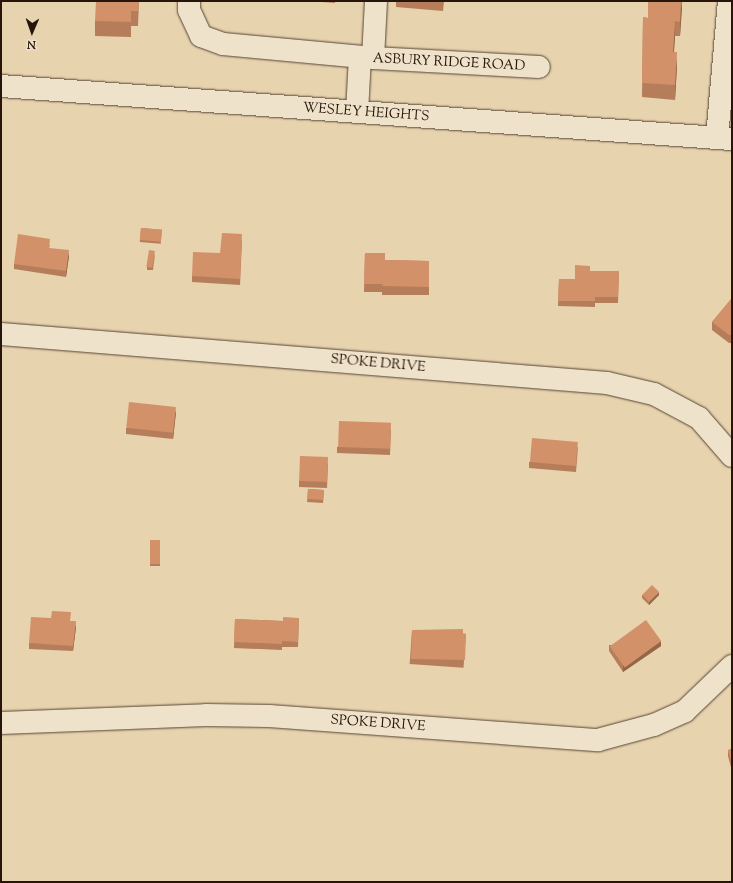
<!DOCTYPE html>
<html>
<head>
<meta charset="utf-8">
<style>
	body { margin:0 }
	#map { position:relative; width:733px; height:883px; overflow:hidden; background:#e7d3ae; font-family:"Sorts Mill Goudy",serif }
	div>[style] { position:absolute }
	.roads { filter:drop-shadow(0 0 1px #574434) drop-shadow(0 0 1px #574434) }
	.minor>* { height:22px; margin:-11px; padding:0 11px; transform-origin:11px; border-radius:11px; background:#efe2ca }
	.wall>* { inset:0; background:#b57d59; transform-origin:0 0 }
	.shaded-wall>* { inset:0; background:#936649 }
	.building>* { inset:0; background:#d29168; transform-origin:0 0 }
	span { translate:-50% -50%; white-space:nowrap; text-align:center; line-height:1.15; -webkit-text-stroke:3px #efe2ca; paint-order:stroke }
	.street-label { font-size:14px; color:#27150c }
	.frame { position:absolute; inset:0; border:2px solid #27150c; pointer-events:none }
	.north { position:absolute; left:12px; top:12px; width:40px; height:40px; -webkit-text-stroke:3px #efe2ca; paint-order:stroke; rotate:182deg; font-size:11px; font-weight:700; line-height:16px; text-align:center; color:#27150c }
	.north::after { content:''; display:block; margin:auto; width:14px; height:18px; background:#27150c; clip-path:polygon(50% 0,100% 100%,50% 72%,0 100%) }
</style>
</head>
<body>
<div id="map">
	<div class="roads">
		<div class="minor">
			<div style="left:189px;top:1px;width:9px;rotate:90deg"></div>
			<div style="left:189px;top:10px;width:29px;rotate:65deg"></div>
			<div style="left:201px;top:36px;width:23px;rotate:20deg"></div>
			<div style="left:223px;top:44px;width:151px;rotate:5.3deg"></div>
			<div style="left:373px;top:58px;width:166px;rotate:3.1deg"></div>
			<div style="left:373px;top:58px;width:57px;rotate:-87deg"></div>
			<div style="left:1px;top:86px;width:733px;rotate:4.15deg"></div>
			<div style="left:357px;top:112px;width:55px;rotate:-86.9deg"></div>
			<div style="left:717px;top:138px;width:138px;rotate:-85deg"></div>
			<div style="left:1px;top:334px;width:608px;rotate:4.62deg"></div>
			<div style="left:607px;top:383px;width:48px;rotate:13.2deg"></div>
			<div style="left:654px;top:394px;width:51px;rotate:28.1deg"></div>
			<div style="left:699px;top:418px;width:50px;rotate:49deg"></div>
			<div style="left:1px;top:723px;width:205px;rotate:-2.2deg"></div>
			<div style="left:206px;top:715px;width:63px;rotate:0.9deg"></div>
			<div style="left:269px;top:716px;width:330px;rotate:4.2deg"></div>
			<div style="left:598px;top:740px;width:58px;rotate:-15deg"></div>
			<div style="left:654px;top:725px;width:34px;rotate:-24deg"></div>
			<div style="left:685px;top:711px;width:65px;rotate:-43.8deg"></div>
		</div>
	</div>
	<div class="wall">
		<div style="clip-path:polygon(139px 1px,138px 26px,131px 26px,131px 37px,95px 36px,95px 21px)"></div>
		<div style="clip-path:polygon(308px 1px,335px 1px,335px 3px)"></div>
		<div style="clip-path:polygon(396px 1px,444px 1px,443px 11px,396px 7px)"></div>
		<div style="clip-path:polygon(682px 1px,680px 36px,675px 36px,674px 52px,677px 66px,675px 100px,642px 97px,643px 17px,648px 18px)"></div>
		<div style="left:141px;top:228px;width:21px;height:14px;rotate:5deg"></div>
		<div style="clip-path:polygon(242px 240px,240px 285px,192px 282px,192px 276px,220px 253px)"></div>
		<div style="clip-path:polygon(50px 245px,49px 248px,69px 256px,66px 277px,14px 269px,14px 264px)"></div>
		<div style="clip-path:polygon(365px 253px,385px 260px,429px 261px,429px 295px,382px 295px,382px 292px,364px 292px)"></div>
		<div style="clip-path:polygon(155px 254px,153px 270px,147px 270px,147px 267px)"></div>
		<div style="clip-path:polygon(590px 271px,619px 271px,618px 303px,595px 303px,595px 307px,558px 306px,559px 279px,575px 279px)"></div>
		<div style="clip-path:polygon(732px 298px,732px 343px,729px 343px,712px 330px,712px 322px)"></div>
		<div style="clip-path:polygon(176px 412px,173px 439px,126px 434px,126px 428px)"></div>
		<div style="clip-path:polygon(391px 429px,390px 455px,337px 453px,337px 447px)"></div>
		<div style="clip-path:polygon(578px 447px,576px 472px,529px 468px,529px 462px)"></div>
		<div style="clip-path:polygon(328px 463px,327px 488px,299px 487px,299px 481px)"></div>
		<div style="left:308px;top:489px;width:16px;height:13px;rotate:4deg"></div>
		<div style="left:150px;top:540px;width:10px;height:26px"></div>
		<div style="clip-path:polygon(642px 595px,659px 595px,649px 605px,642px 598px)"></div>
		<div style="clip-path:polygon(299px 618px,298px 647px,282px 647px,282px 650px,234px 648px,235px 619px,283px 621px)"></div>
		<div style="clip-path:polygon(70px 621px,76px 627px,73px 651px,29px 649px,29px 643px)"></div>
		<div style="left:412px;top:630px;width:54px;height:34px;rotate:4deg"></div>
		<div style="clip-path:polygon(609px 645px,661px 646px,623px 672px,609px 651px)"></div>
		<div style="clip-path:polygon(732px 749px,732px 771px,728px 756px,728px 750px)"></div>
	</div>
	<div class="shaded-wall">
		<div style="clip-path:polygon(681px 1px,682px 9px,680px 36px,680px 22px)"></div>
		<div style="clip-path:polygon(675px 21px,675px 36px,673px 66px,673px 52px)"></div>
		<div style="clip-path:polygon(677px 52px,677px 66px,675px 100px,675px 85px)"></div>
		<div style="clip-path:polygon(69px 250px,69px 256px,66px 277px,66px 271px)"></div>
		<div style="clip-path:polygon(176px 407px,176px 412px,173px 439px,173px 433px)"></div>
		<div style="clip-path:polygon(659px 592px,659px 595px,649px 605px,649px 602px)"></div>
		<div style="clip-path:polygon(76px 621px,76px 627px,73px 651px,73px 646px)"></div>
		<div style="clip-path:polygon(661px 641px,661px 646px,623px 672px,623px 666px)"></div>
	</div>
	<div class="building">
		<div style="clip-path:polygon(96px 1px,139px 1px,138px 11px,131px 11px,131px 22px,95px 21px)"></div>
		<div style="clip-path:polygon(648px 1px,681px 1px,680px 22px,675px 21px,673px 52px,677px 52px,675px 85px,642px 83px,643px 17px,648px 18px)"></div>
		<div style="left:141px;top:228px;width:21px;height:12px;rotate:5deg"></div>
		<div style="clip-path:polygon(222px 233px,242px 234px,240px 279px,192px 276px,193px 252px,220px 253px)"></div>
		<div style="clip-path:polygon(18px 234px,50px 239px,49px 248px,69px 250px,66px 271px,14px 264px)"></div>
		<div style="left:149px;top:250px;width:6px;height:17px;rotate:9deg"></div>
		<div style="clip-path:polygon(365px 253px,385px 253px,385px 260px,429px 261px,429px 287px,382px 286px,383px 284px,364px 284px)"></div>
		<div style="clip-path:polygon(575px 265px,590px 266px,590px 271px,619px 271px,618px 297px,595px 297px,595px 301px,558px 301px,559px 279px,575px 279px)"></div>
		<div style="clip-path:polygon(732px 298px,732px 335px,729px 335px,712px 322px)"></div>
		<div style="left:129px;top:402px;width:47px;height:26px;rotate:6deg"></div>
		<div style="left:339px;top:421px;width:52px;height:26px;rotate:2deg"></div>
		<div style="left:532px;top:438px;width:46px;height:24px;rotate:5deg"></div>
		<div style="left:300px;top:456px;width:28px;height:25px;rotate:2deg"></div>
		<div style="left:308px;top:489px;width:16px;height:10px;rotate:4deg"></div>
		<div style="left:150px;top:540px;width:10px;height:24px"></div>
		<div style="left:652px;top:585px;width:10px;height:14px;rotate:45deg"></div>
		<div style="clip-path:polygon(52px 611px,71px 612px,70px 621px,76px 621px,73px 646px,29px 643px,31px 617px,51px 618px)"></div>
		<div style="clip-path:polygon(283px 617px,299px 618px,298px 642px,282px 641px,282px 644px,234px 642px,235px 619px,283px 621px)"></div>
		<div style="left:646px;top:620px;width:26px;height:45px;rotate:54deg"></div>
		<div style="clip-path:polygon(463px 629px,463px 634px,466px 634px,465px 660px,411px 659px,412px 630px)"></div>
		<div style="clip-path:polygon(732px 749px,732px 765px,728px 750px)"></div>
	</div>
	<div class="street-label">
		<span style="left:449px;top:63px;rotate:3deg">ASBURY RIDGE ROAD</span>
		<span style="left:366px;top:113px;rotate:4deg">WESLEY HEIGHTS</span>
		<span style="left:378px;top:364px;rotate:5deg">SPOKE DRIVE</span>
		<span style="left:378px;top:724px;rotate:4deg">SPOKE DRIVE</span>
	</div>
	<div class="frame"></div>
	<div class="north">N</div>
</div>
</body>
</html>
